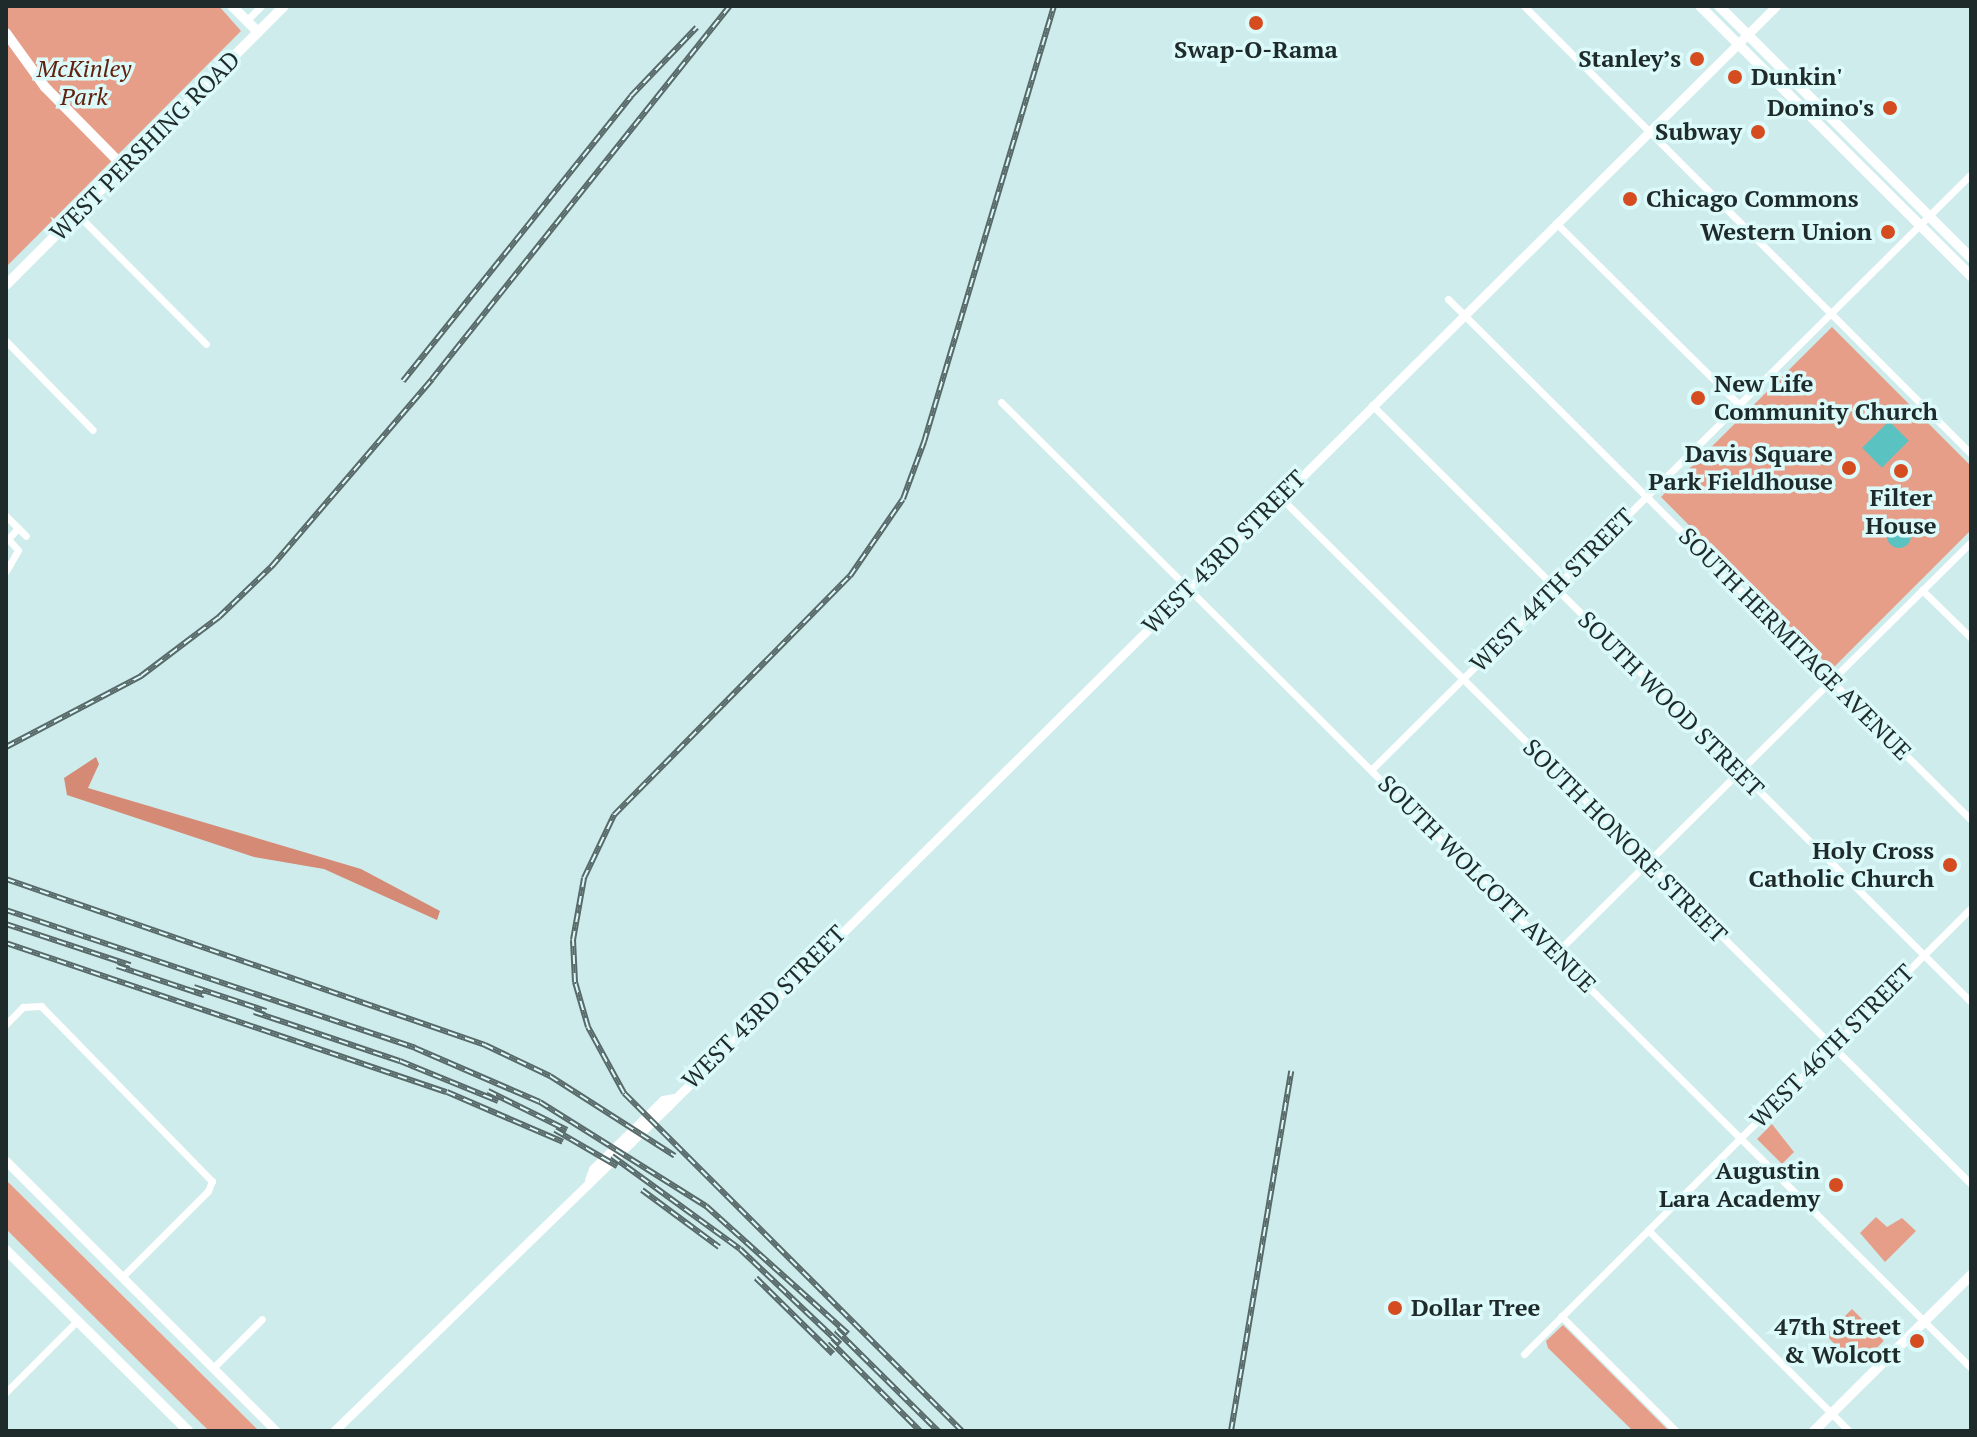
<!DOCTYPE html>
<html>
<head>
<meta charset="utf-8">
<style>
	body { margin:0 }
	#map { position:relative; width:1977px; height:1437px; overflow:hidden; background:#ceeceb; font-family:"PT Serif",serif }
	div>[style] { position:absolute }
	.green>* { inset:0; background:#e79e89; transform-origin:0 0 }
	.forest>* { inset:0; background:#d48a75 }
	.water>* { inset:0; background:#5bc2c2; transform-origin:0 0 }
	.round { border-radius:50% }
	.minor>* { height:7px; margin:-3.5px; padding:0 3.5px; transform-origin:3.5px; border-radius:3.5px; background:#fff }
	.tertiary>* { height:9px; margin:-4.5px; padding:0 4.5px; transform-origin:4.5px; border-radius:4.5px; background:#fff }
	.secondary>* { height:10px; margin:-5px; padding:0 5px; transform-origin:5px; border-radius:5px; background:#fff }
	.rail>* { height:6px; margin-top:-3px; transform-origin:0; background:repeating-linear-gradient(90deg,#dbfaf9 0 9px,#586969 0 18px); box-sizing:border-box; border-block:2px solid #586969 }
	.dots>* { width:22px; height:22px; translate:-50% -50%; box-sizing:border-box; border:4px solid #dbfaf9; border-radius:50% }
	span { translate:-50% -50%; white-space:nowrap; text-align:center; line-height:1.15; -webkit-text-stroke:7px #dbfaf9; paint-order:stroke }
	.poi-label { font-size:24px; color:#1f2a2a; font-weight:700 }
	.right { translate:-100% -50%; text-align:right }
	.left { translate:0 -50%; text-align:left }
	.park-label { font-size:24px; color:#63210d; font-style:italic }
	.street-label { font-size:24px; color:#1f2a2a }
	.frame { position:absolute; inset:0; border:8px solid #1f2a2a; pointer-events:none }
</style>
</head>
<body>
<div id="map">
	<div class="green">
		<div style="clip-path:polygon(6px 6px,219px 6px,241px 31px,6px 267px)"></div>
		<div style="clip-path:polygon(1832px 327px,1971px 466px,1971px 530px,1832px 669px,1661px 497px)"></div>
		<div style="clip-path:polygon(1772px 1124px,1794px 1152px,1782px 1164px,1757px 1139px)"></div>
		<div style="clip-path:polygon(6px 1180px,259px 1431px,209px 1431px,6px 1229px)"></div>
		<div style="clip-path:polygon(1876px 1217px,1887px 1227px,1902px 1218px,1916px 1231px,1885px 1262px,1860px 1233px)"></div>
		<div style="left:1852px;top:1309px;width:45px;height:37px;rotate:45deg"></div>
		<div style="clip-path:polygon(1563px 1325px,1669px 1431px,1633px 1431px,1548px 1348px,1546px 1341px)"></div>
	</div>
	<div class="forest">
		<div style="clip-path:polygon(96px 757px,99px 764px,88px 788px,361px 869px,440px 911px,437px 920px,324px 869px,254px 857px,67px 795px,64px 778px)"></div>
	</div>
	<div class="water">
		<div style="left:1889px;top:421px;width:28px;height:38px;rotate:45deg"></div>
		<div class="round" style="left:1887px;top:524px;width:24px;height:24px"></div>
	</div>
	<div class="minor">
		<div style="left:1524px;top:6px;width:633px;rotate:45.06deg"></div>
		<div style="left:246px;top:21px;width:21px;rotate:-45deg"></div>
		<div style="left:77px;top:214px;width:183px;rotate:45.2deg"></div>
		<div style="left:1556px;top:223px;width:258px;rotate:44.8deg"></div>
		<div style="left:1448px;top:299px;width:738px;rotate:44.89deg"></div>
		<div style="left:6px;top:341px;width:124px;rotate:45.7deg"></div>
		<div style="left:1001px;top:402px;width:1369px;rotate:44.88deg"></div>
		<div style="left:1372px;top:405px;width:846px;rotate:44.9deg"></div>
		<div style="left:1280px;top:497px;width:974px;rotate:44.83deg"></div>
		<div style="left:6px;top:516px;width:28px;rotate:45deg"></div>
		<div style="left:6px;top:571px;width:24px;rotate:-60deg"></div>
		<div style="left:18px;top:550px;width:15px;rotate:-132deg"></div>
		<div style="left:8px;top:539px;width:15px;rotate:-48deg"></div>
		<div style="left:1922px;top:590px;width:69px;rotate:44.4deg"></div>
		<div style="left:1372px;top:769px;width:844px;rotate:-44.81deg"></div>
		<div style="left:1556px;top:953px;width:584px;rotate:-44.72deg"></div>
		<div style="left:6px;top:1024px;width:24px;rotate:-45deg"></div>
		<div style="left:23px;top:1007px;width:18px;rotate:-3deg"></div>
		<div style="left:41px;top:1006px;width:245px;rotate:45.7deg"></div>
		<div style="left:212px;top:1181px;width:11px;rotate:112deg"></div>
		<div style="left:208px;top:1191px;width:122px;rotate:135deg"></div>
		<div style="left:1648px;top:1230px;width:284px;rotate:45deg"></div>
		<div style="left:1561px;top:1316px;width:163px;rotate:45deg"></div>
		<div style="left:1524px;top:1354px;width:631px;rotate:-44.94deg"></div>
		<div style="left:213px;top:1368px;width:69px;rotate:-45deg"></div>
		<div style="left:6px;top:1392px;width:100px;rotate:-45deg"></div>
	</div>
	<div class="tertiary">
		<div style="left:6px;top:1161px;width:382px;rotate:45deg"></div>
		<div style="left:589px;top:1180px;width:12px;rotate:-70deg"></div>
		<div style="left:593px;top:1169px;width:98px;rotate:-44.6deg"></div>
		<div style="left:663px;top:1100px;width:10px;rotate:-11deg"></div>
		<div style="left:334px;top:1431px;width:466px;rotate:-44.2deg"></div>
		<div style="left:668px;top:1106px;width:1561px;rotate:-44.79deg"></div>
	</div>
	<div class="secondary">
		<div style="left:232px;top:6px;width:37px;rotate:45deg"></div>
		<div style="left:1700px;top:6px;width:383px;rotate:44.9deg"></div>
		<div style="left:1719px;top:6px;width:356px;rotate:45deg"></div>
		<div style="left:6px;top:33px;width:67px;rotate:54.2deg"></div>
		<div style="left:45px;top:87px;width:112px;rotate:45.4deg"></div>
		<div style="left:6px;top:285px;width:394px;rotate:-45.1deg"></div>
		<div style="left:6px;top:1250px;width:257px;rotate:44.8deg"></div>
		<div style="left:1814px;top:1431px;width:221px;rotate:-44.8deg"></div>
	</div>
	<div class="rail">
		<div style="left:403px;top:381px;width:365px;rotate:-51.3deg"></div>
		<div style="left:631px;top:96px;width:95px;rotate:-46.3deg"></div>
		<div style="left:6px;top:747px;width:153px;rotate:-27.7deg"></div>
		<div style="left:141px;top:676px;width:98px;rotate:-37.1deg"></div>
		<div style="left:219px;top:617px;width:74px;rotate:-43.9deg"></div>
		<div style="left:272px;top:566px;width:246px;rotate:-49.4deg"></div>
		<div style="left:432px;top:379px;width:477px;rotate:-51.4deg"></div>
		<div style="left:6px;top:879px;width:507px;rotate:19.11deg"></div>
		<div style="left:485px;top:1045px;width:72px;rotate:25.5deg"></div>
		<div style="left:550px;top:1076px;width:148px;rotate:32.6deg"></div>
		<div style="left:6px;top:910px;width:432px;rotate:18.6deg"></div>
		<div style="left:415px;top:1048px;width:136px;rotate:23.4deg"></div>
		<div style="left:540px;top:1102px;width:196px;rotate:32.1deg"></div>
		<div style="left:706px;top:1206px;width:191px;rotate:42deg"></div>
		<div style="left:6px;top:924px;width:131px;rotate:18.3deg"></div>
		<div style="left:6px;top:943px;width:465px;rotate:18.7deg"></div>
		<div style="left:447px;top:1092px;width:126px;rotate:23.3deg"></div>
		<div style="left:117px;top:966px;width:92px;rotate:18.4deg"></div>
		<div style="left:194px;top:987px;width:76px;rotate:18.4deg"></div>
		<div style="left:254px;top:1012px;width:154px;rotate:18.6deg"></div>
		<div style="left:400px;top:1061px;width:106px;rotate:22.2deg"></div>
		<div style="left:488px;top:1091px;width:88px;rotate:26.3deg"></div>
		<div style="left:555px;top:1130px;width:72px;rotate:30.1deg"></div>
		<div style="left:612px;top:1156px;width:158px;rotate:36deg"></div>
		<div style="left:740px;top:1249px;width:138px;rotate:43.5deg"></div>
		<div style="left:642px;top:1190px;width:96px;rotate:36.5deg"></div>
		<div style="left:756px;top:1278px;width:108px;rotate:44.6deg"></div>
		<div style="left:836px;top:1330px;width:144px;rotate:44.7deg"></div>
		<div style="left:830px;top:1341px;width:127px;rotate:45deg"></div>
		<div style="left:962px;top:1431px;width:478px;rotate:-135deg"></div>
		<div style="left:624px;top:1093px;width:75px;rotate:-118.6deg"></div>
		<div style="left:588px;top:1027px;width:47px;rotate:-106.1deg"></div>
		<div style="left:575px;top:982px;width:42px;rotate:-92.7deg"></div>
		<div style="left:573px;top:940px;width:63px;rotate:-79.9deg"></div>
		<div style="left:584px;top:878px;width:70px;rotate:-64.5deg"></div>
		<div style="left:614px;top:815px;width:336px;rotate:-45.4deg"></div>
		<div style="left:850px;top:576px;width:93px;rotate:-55.5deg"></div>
		<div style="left:903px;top:499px;width:61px;rotate:-69.8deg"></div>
		<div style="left:924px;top:442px;width:455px;rotate:-73.4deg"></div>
		<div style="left:1231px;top:1431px;width:365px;rotate:-80.5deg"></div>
	</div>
	<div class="dots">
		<div style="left:1256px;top:23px;background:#d44c20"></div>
		<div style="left:1697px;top:59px;background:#d44c20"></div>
		<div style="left:1735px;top:77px;background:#d44c20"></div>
		<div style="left:1890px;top:108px;background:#d44c20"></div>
		<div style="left:1758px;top:132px;background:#d44c20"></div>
		<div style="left:1630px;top:199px;background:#d44c20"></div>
		<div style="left:1888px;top:232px;background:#d44c20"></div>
		<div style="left:1698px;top:398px;background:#d44c20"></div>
		<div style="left:1849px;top:468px;background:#d44c20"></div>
		<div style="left:1901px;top:471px;background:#d44c20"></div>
		<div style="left:1950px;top:865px;background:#d44c20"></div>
		<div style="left:1836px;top:1185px;background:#d44c20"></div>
		<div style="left:1395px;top:1308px;background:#d44c20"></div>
		<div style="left:1917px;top:1341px;background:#d44c20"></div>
	</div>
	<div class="poi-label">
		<span style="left:1256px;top:50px">Swap-O-Rama</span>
		<span class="right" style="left:1681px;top:59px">Stanley’s</span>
		<span class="left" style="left:1751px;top:77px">Dunkin'</span>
		<span class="right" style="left:1874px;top:108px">Domino's</span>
		<span class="right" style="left:1742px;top:132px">Subway</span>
		<span class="left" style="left:1646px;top:199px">Chicago Commons</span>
		<span class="right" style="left:1872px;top:232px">Western Union</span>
		<span class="left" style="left:1714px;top:398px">New Life<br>Community Church</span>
		<span class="right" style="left:1833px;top:468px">Davis Square<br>Park Fieldhouse</span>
		<span style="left:1901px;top:512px">Filter<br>House</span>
		<span class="right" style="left:1934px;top:865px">Holy Cross<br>Catholic Church</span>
		<span class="right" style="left:1820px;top:1185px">Augustin<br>Lara Academy</span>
		<span class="left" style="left:1411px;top:1308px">Dollar Tree</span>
		<span class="right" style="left:1901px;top:1341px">47th Street<br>&amp; Wolcott</span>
	</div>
	<div class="park-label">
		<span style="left:84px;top:83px">McKinley<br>Park</span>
	</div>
	<div class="street-label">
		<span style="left:145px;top:146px;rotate:-45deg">WEST PERSHING ROAD</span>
		<span style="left:1224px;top:552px;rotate:-45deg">WEST 43RD STREET</span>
		<span style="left:1552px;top:590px;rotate:-45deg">WEST 44TH STREET</span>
		<span style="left:1795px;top:644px;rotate:45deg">SOUTH HERMITAGE AVENUE</span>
		<span style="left:1671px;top:704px;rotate:45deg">SOUTH WOOD STREET</span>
		<span style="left:1625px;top:841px;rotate:45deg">SOUTH HONORE STREET</span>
		<span style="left:1487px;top:884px;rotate:45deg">SOUTH WOLCOTT AVENUE</span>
		<span style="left:764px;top:1007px;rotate:-45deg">WEST 43RD STREET</span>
		<span style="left:1832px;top:1046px;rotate:-45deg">WEST 46TH STREET</span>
	</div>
	<div class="frame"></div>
</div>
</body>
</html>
